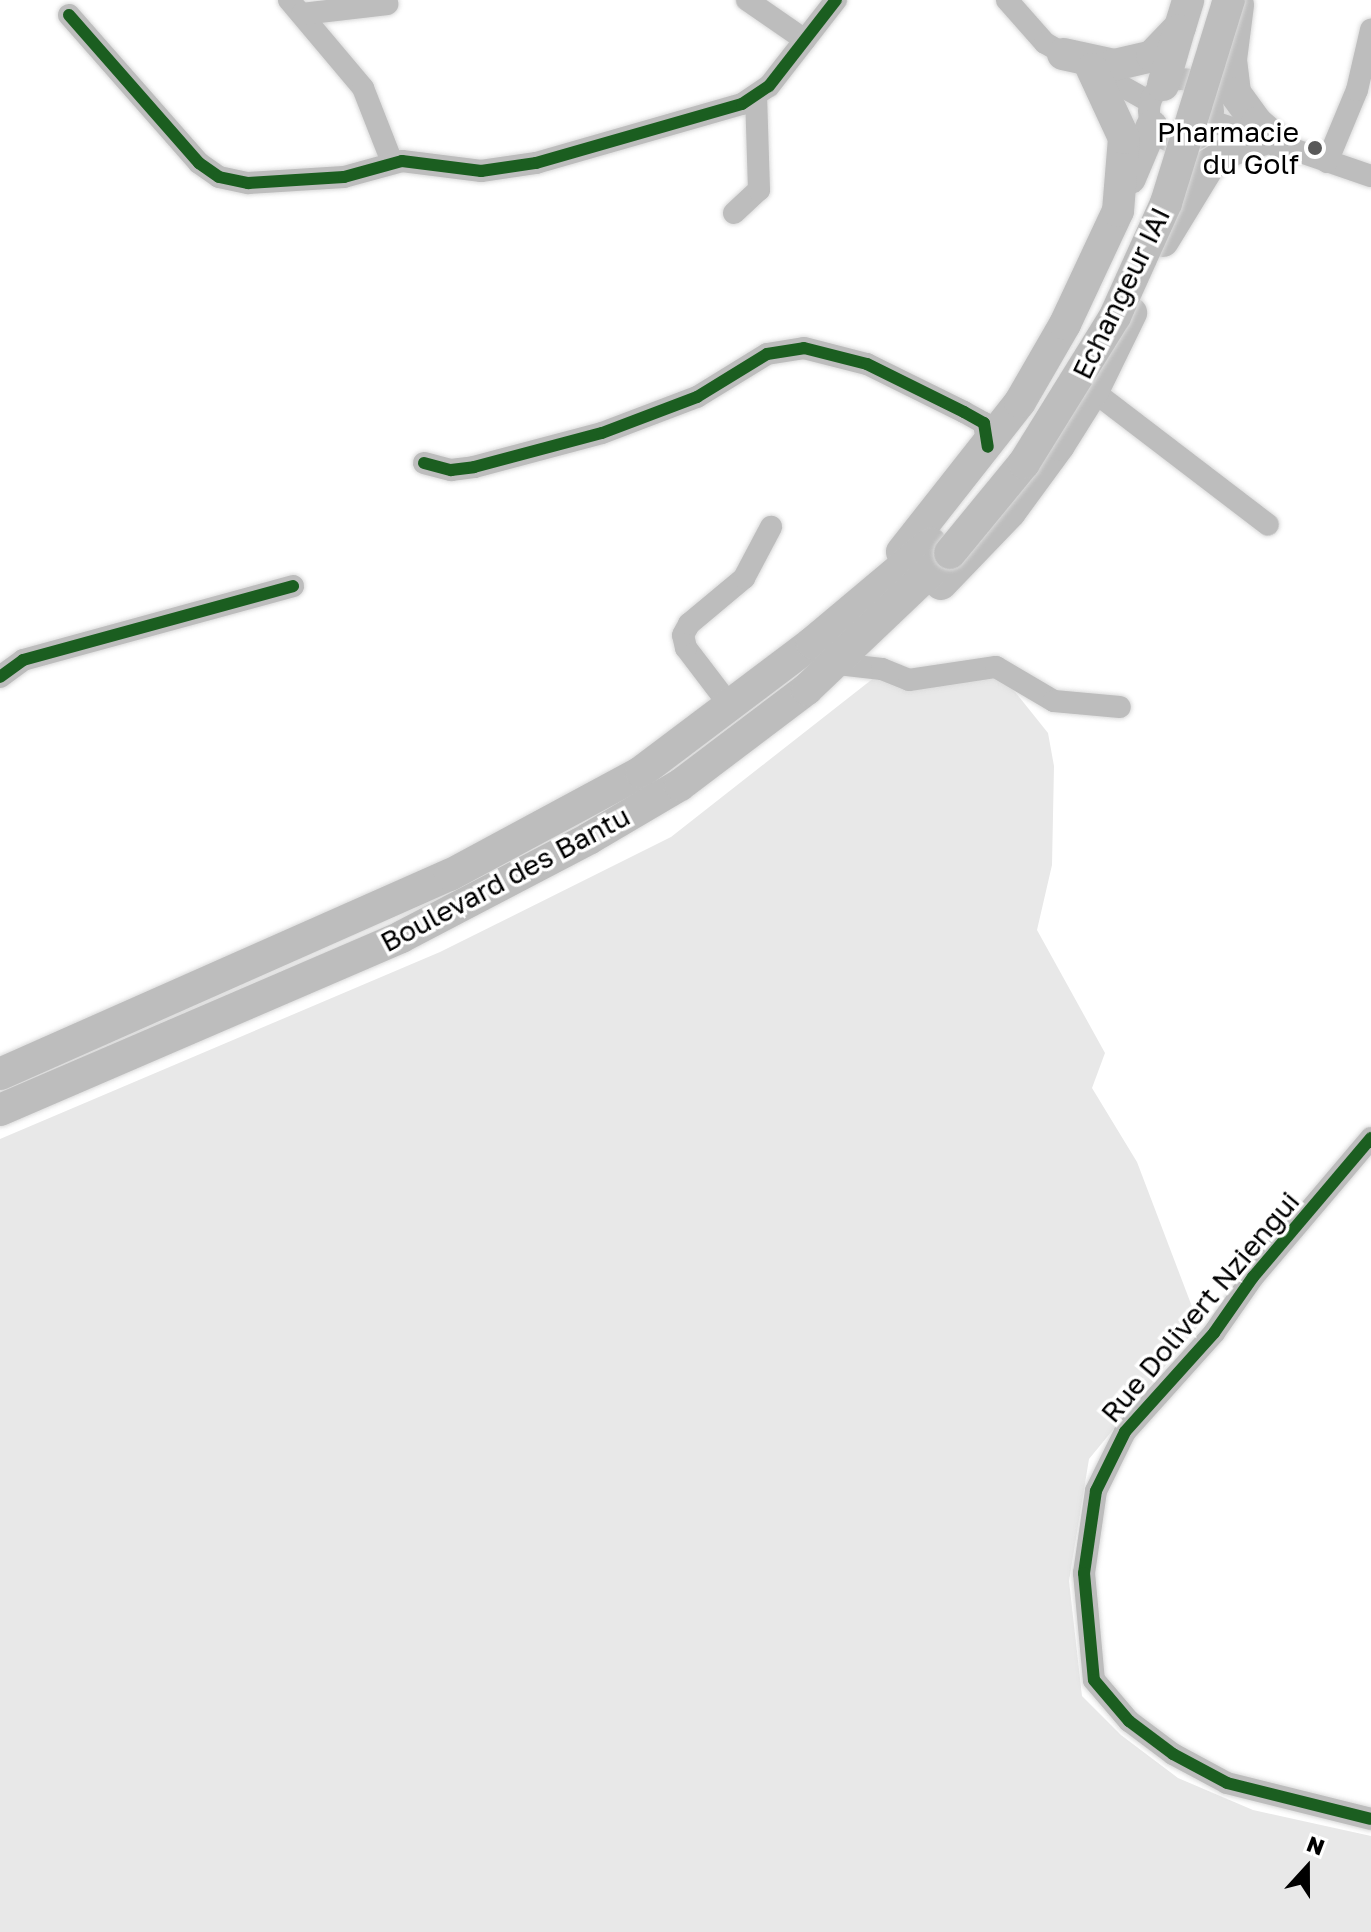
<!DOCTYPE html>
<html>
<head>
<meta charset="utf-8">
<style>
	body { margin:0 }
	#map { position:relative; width:1371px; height:1932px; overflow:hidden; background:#fff; font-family:"Golos Text",sans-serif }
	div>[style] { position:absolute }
	.green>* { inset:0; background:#e8e8e8 }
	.roads { filter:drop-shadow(0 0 2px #dbdbdb) drop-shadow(0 0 2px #dbdbdb) }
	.minor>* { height:22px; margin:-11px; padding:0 11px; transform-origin:11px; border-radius:11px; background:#bdbdbd }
	.minor>.ring { margin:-11px; padding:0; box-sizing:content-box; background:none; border:22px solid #bdbdbd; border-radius:50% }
	.highway>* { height:32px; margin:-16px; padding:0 16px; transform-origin:16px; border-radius:16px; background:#bdbdbd }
	.bridges { filter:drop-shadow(0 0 2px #dbdbdb) drop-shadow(0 0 2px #dbdbdb) }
	.highway-bridge>* { height:32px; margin:-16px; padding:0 16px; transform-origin:16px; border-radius:16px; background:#bdbdbd }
	.cycleway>* { height:12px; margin:-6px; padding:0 6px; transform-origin:6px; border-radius:6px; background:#1b5e20 }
	.dots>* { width:22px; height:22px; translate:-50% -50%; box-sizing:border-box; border:4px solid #fff; border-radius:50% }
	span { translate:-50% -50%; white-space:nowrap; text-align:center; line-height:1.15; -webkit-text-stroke:7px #fff; paint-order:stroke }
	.poi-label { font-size:28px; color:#000 }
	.right { translate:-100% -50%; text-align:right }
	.street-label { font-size:28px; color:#000 }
	.north { position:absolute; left:1267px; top:1828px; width:80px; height:80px; -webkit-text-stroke:6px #fff; paint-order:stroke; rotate:21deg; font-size:22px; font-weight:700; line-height:32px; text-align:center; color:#000 }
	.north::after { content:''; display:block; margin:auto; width:28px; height:36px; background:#000; clip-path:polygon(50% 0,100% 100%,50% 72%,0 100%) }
</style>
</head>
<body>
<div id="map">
	<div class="green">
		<div style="clip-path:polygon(1000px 673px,1048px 733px,1054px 766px,1052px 865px,1037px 930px,1105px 1053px,1092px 1088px,1137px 1162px,1199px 1325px,1089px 1459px,1069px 1581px,1082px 1696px,1121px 1735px,1178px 1778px,1253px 1810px,1371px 1836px,1371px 1932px,0 1932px,0 1139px,440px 952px,671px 837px,875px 677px)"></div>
	</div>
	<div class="roads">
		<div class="minor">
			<div style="left:289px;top:0;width:115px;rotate:49.9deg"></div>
			<div style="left:363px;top:88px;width:79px;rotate:68.6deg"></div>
			<div style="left:747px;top:0;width:70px;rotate:34.6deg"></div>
			<div style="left:1007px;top:0;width:57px;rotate:48.5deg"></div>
			<div style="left:1045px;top:43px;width:120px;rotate:29.3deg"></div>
			<div style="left:302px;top:14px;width:86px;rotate:-6.7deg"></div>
			<div style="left:69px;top:15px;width:197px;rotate:48.7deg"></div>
			<div style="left:199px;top:163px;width:24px;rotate:35deg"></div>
			<div style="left:219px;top:177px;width:30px;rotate:12deg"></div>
			<div style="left:248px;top:183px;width:96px;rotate:-3.6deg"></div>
			<div style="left:344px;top:177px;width:60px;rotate:-15.4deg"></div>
			<div style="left:402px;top:161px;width:80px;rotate:7.2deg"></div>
			<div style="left:481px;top:171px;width:56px;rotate:-8.3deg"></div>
			<div style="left:536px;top:163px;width:214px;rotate:-16deg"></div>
			<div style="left:742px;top:104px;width:32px;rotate:-34deg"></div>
			<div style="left:769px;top:86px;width:109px;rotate:-52.1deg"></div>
			<div class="ring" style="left:1149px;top:79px;width:42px;height:42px"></div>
			<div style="left:1211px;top:121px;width:169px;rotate:19deg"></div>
			<div style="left:1327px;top:162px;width:78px;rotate:-67.4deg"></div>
			<div style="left:1357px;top:90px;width:62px;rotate:-76.9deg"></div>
			<div style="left:734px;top:213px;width:34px;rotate:-43deg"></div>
			<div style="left:759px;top:190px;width:93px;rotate:-91.8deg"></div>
			<div style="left:1093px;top:391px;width:220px;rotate:37.4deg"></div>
			<div style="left:424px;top:463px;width:28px;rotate:15deg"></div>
			<div style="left:451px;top:470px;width:23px;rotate:-7deg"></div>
			<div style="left:474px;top:467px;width:132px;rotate:-14.9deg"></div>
			<div style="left:602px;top:433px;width:102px;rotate:-20.8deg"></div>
			<div style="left:697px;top:397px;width:82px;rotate:-31.6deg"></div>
			<div style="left:767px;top:354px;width:37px;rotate:-9deg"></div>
			<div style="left:804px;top:348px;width:65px;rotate:14.3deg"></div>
			<div style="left:867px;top:364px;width:108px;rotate:26.3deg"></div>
			<div style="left:964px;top:412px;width:23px;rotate:29deg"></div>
			<div style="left:984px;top:423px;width:24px;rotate:81deg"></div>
			<div style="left:838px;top:664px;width:44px;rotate:6.5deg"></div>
			<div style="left:882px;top:669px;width:29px;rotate:22deg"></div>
			<div style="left:909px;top:680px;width:88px;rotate:-8.5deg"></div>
			<div style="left:996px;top:667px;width:67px;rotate:30.4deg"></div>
			<div style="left:1054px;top:701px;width:66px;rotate:5.2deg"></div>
			<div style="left:0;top:677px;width:29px;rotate:-36deg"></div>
			<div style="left:23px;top:660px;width:280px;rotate:-15.3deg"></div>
			<div style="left:731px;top:707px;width:74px;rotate:-127.3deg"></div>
			<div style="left:686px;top:648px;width:13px;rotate:-103deg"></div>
			<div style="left:683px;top:635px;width:13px;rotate:-61deg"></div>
			<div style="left:689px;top:624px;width:72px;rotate:-39.9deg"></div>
			<div style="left:744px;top:578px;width:58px;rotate:-62.1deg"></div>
			<div style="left:1371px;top:1138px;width:182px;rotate:130.3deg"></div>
			<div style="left:1253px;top:1277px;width:68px;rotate:124.9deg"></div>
			<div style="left:1214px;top:1333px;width:133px;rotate:132deg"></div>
			<div style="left:1125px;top:1432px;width:66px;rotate:116.2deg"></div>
			<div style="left:1096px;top:1491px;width:83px;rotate:98.3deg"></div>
			<div style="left:1084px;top:1573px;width:107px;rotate:84.7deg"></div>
			<div style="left:1094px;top:1680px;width:54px;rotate:49.5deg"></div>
			<div style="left:1129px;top:1721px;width:55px;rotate:36.9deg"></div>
			<div style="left:1173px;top:1754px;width:61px;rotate:28.2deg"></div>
			<div style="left:1227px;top:1783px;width:148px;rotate:14deg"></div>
		</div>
		<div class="highway">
			<div style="left:1238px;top:5px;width:55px;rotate:97.3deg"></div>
			<div style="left:1231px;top:60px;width:33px;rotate:83deg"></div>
			<div style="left:1235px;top:93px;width:37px;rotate:54deg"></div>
			<div style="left:1257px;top:123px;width:35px;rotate:41deg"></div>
			<div style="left:1063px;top:54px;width:52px;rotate:12.2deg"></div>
			<div style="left:1114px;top:65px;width:39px;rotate:-13deg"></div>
			<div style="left:1152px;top:56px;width:40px;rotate:-46deg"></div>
			<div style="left:1180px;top:27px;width:28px;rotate:-73deg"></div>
			<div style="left:1163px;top:85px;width:57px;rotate:-73.8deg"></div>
			<div style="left:1130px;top:178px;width:56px;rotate:-67.1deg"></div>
			<div style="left:1163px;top:241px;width:90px;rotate:-58.6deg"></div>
			<div style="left:1210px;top:164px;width:28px;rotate:-32deg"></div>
			<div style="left:1234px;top:149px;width:33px;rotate:-18deg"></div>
			<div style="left:902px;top:552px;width:191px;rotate:-51.8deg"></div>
			<div style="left:1020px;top:402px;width:90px;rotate:-60deg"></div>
			<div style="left:1065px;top:324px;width:125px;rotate:-64.9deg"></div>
			<div style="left:1118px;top:211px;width:73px;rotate:-85.3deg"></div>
			<div style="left:1124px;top:138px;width:76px;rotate:-114.9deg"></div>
			<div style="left:941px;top:584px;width:100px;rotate:-46.2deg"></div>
			<div style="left:1010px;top:512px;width:83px;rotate:-53.8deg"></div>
			<div style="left:1059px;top:445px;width:64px;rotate:-57.8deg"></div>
			<div style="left:1093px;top:391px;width:87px;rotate:-64deg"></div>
			<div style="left:0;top:1074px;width:492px;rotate:-23.9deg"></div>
			<div style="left:450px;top:875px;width:217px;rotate:-28.3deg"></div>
			<div style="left:641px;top:772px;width:214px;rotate:-37deg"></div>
			<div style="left:812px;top:643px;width:155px;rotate:-40deg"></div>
			<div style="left:0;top:1110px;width:437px;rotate:-23.3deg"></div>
			<div style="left:401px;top:937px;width:213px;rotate:-27.6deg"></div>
			<div style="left:590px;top:838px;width:104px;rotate:-30.5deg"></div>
			<div style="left:680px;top:785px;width:159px;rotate:-37.1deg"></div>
			<div style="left:807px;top:689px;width:197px;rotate:-43.6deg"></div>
		</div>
	</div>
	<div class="bridges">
		<div class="highway-bridge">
			<div style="left:950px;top:553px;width:117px;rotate:-50.6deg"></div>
			<div style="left:1024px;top:463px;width:173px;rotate:-58.2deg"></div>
			<div style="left:1115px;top:316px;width:124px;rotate:-65.7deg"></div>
			<div style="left:1166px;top:203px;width:213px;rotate:-72.8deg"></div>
		</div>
	</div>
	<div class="cycleway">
		<div style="left:69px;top:15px;width:197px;rotate:48.7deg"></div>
		<div style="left:199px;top:163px;width:24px;rotate:35deg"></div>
		<div style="left:219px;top:177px;width:30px;rotate:12deg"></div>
		<div style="left:248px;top:183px;width:96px;rotate:-3.6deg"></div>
		<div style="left:344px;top:177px;width:60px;rotate:-15.4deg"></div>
		<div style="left:402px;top:161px;width:80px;rotate:7.2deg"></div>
		<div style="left:481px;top:171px;width:56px;rotate:-8.3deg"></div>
		<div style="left:536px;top:163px;width:214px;rotate:-16deg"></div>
		<div style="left:742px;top:104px;width:32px;rotate:-34deg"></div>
		<div style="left:769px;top:86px;width:109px;rotate:-52.1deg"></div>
		<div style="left:424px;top:463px;width:28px;rotate:15deg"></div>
		<div style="left:451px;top:470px;width:23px;rotate:-7deg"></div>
		<div style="left:474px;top:467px;width:132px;rotate:-14.9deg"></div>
		<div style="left:602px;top:433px;width:102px;rotate:-20.8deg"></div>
		<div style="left:697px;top:397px;width:82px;rotate:-31.6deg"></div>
		<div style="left:767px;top:354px;width:37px;rotate:-9deg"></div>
		<div style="left:804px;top:348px;width:65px;rotate:14.3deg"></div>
		<div style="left:867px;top:364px;width:108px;rotate:26.3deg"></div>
		<div style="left:964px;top:412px;width:23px;rotate:29deg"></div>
		<div style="left:984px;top:423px;width:24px;rotate:81deg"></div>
		<div style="left:0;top:677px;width:29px;rotate:-36deg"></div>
		<div style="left:23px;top:660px;width:280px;rotate:-15.3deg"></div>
		<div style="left:1371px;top:1138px;width:182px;rotate:130.3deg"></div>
		<div style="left:1253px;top:1277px;width:68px;rotate:124.9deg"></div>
		<div style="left:1214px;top:1333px;width:133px;rotate:132deg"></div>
		<div style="left:1125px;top:1432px;width:66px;rotate:116.2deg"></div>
		<div style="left:1096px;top:1491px;width:83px;rotate:98.3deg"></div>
		<div style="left:1084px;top:1573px;width:107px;rotate:84.7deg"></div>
		<div style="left:1094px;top:1680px;width:54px;rotate:49.5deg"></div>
		<div style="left:1129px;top:1721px;width:55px;rotate:36.9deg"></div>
		<div style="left:1173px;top:1754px;width:61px;rotate:28.2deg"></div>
		<div style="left:1227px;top:1783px;width:148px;rotate:14deg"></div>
	</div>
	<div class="dots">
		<div style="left:1315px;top:148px;background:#595959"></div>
	</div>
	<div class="poi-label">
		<span class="right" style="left:1299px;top:148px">Pharmacie<br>du Golf</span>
	</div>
	<div class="street-label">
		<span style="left:1121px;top:293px;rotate:-64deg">Echangeur IAI</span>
		<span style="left:505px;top:879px;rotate:-28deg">Boulevard des Bantu</span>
		<span style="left:1200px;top:1307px;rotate:-50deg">Rue Dolivert Nziengui</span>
	</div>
	<div class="north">N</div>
</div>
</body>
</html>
